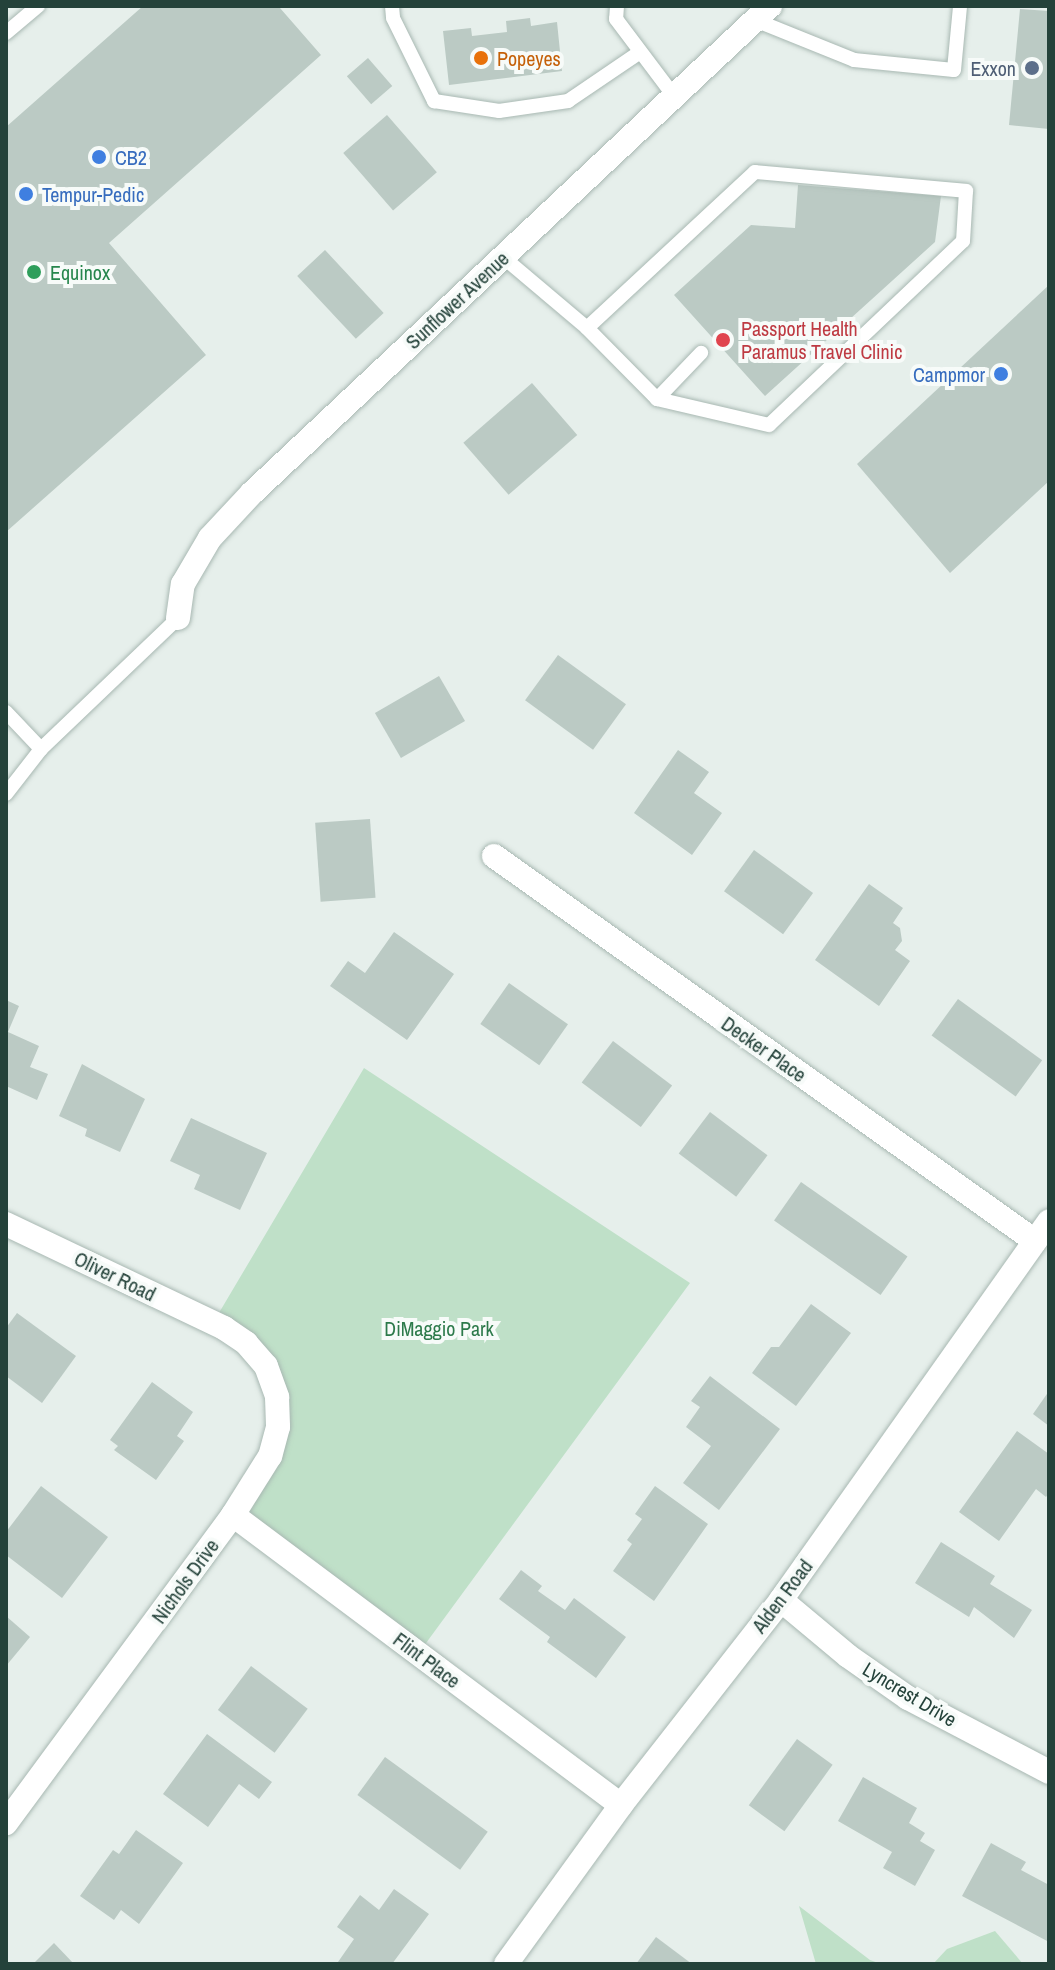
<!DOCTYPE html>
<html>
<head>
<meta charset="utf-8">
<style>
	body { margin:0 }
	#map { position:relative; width:1055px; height:1970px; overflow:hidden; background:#e6efeb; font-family:"Archivo Narrow",sans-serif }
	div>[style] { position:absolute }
	.green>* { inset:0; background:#bfe0c8 }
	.building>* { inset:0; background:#bbcac4; transform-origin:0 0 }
	.roads { filter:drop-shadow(0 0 2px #a8b8b2) drop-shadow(0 0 2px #a8b8b2) }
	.lane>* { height:14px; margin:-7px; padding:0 7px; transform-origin:7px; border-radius:7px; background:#fff }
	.street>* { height:24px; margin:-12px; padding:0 12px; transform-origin:12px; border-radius:12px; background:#fff }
	.dots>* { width:22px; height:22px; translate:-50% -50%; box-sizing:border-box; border:4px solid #f7fbf9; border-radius:50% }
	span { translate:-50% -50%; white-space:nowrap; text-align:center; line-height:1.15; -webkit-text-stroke:8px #f7fbf9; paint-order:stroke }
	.food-label { font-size:20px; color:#c56008 }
	.left { translate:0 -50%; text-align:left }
	.service-label { font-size:20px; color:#4e5e75 }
	.right { translate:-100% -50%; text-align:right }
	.shop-label { font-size:20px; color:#366cbe }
	.leisure-label { font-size:20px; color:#27864d }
	.street-label { font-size:20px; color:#24423a }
	.health-label { font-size:20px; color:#be3a42 }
	.park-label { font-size:20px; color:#2d7a4b }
	.frame { position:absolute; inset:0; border:8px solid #24423a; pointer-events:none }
</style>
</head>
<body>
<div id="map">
	<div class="green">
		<div style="clip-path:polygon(364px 1068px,690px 1283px,418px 1654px,233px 1515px,270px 1456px,277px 1397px,213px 1323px)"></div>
		<div style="clip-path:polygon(799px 1906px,870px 1960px,881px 1964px,816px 1964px)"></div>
		<div style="clip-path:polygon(995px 1931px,1023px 1964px,933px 1964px,947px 1949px)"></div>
	</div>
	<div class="building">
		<div style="clip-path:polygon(143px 6px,280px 8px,321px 55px,109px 243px,206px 355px,6px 532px,6px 127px)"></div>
		<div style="clip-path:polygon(1020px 9px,1049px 11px,1049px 129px,1009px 125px)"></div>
		<div style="clip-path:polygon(530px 18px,531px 26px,557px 22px,562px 71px,449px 85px,443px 31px,471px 28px,472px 36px,507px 32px,506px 21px)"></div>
		<div style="left:368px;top:58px;width:37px;height:28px;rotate:49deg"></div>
		<div style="left:387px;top:115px;width:76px;height:58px;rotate:49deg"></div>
		<div style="clip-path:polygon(798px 185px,941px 196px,935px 242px,765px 396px,674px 295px,751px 225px,795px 228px)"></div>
		<div style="left:325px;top:250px;width:86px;height:38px;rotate:47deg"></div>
		<div style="clip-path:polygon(1049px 285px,1049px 481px,950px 573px,857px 464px)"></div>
		<div style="left:532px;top:383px;width:69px;height:91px;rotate:49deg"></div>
		<div style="left:558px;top:655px;width:84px;height:56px;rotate:36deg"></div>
		<div style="left:439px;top:676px;width:52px;height:74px;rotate:60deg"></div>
		<div style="clip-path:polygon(678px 750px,709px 772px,694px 793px,722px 813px,692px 855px,634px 813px)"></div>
		<div style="left:370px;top:819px;width:79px;height:55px;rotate:86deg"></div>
		<div style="left:754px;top:850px;width:73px;height:51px;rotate:36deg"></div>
		<div style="clip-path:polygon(869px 884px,903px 908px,893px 923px,900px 928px,902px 941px,895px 950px,910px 961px,879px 1006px,815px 960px)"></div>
		<div style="clip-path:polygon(394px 932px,454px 974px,407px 1040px,330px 986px,348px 961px,365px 973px)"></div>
		<div style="left:509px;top:983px;width:72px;height:50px;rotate:35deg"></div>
		<div style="left:958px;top:999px;width:104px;height:45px;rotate:36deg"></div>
		<div style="clip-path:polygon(6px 1000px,19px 1006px,8px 1032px,39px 1046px,30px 1067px,48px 1074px,37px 1100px,6px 1086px)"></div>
		<div style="left:613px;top:1041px;width:74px;height:52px;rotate:37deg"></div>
		<div style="clip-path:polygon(82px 1064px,145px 1099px,120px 1152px,85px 1136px,87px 1129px,59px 1116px)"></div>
		<div style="left:710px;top:1112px;width:72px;height:52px;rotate:37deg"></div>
		<div style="clip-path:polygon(191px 1118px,267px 1153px,240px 1210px,194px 1189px,200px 1175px,170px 1161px)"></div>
		<div style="left:801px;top:1182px;width:130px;height:47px;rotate:35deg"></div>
		<div style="clip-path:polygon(811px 1304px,851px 1333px,796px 1406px,752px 1373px,771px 1347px,779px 1347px)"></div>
		<div style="clip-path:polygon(17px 1313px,76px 1356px,42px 1403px,6px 1376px,6px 1328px)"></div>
		<div style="clip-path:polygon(710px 1376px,780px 1429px,719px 1510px,683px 1483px,711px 1446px,686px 1427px,700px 1407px,691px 1401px)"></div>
		<div style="clip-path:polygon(152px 1382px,193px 1412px,177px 1436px,184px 1441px,156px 1480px,114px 1450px,118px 1446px,110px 1440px)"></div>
		<div style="clip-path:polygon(1049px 1391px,1049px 1426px,1033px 1414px)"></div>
		<div style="clip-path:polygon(1017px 1431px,1049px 1454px,1049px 1493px,1046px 1497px,1036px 1489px,999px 1541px,959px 1512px)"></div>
		<div style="clip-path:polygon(41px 1486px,108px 1537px,62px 1598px,6px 1555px,6px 1532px)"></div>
		<div style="clip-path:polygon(655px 1486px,708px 1524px,654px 1601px,613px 1571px,632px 1544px,627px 1540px,642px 1519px,635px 1514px)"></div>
		<div style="clip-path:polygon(941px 1542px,995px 1576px,990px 1584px,1032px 1610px,1014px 1638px,974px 1607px,969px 1617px,915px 1583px)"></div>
		<div style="clip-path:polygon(521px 1570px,542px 1586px,538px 1591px,565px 1610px,574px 1598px,626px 1637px,596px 1678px,547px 1642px,550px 1637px,499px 1599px)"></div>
		<div style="clip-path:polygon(6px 1616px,30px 1637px,6px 1666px)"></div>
		<div style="left:251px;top:1666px;width:71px;height:55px;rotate:37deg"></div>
		<div style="clip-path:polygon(207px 1734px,272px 1782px,259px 1799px,239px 1784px,208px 1827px,163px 1794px)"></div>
		<div style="left:797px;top:1739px;width:44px;height:82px;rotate:36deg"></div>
		<div style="left:385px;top:1757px;width:127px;height:47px;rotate:36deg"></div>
		<div style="clip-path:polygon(863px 1777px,917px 1808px,909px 1823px,925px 1833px,920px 1841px,935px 1850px,915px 1886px,883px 1868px,892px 1852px,838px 1821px)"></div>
		<div style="clip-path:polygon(136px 1830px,183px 1863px,139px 1924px,121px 1910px,114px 1920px,80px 1896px,113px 1850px,119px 1854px)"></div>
		<div style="clip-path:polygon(991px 1843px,1026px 1862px,1021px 1870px,1049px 1885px,1049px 1942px,962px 1896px)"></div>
		<div style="clip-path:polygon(394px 1889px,429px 1914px,392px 1964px,341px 1964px,338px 1962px,354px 1939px,337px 1927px,360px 1895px,379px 1910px)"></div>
		<div style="clip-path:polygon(656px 1937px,692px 1964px,636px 1964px)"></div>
		<div style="clip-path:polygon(54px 1943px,74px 1964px,33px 1964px)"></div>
	</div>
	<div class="roads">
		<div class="lane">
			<div style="left:392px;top:6px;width:12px;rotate:85deg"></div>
			<div style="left:393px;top:18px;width:93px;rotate:63.7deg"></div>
			<div style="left:434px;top:101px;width:66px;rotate:8.7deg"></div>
			<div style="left:499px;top:111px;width:70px;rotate:-8.2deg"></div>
			<div style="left:568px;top:101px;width:87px;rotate:-34.2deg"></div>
			<div style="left:617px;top:6px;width:13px;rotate:94deg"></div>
			<div style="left:616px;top:19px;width:96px;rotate:53deg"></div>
			<div style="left:755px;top:20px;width:107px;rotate:22deg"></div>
			<div style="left:854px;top:60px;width:100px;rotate:5.7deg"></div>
			<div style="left:954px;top:70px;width:64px;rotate:-84.6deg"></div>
			<div style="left:6px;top:33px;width:42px;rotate:-40.2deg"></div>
			<div style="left:503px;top:257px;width:110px;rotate:40.2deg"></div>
			<div style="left:587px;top:328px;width:100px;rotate:45.4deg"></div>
			<div style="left:657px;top:399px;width:64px;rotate:-46.3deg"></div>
			<div style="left:587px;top:328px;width:229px;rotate:-42.9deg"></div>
			<div style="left:755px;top:172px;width:212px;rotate:5.1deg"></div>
			<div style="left:966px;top:191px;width:50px;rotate:93.4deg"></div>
			<div style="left:963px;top:241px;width:267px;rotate:136.5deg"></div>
			<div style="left:769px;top:425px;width:115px;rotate:-166.9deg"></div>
			<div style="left:6px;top:712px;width:51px;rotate:46.6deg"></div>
			<div style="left:41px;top:749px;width:190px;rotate:-43.7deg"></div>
			<div style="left:6px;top:794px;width:57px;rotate:-52.1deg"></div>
		</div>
		<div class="street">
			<div style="left:178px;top:618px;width:34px;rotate:-82deg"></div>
			<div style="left:183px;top:584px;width:53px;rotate:-59.6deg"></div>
			<div style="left:210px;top:538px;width:62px;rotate:-47deg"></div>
			<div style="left:252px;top:493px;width:711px;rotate:-43.23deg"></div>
			<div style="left:494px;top:856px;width:664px;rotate:35.44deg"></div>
			<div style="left:6px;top:1224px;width:242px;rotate:25.5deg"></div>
			<div style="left:224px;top:1328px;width:27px;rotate:34deg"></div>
			<div style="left:246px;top:1343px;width:30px;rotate:49deg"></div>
			<div style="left:266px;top:1366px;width:33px;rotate:70deg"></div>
			<div style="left:277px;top:1397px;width:30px;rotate:88deg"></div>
			<div style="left:278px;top:1427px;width:30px;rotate:105deg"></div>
			<div style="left:270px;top:1456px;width:70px;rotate:122.1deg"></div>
			<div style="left:233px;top:1515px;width:383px;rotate:126.4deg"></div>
			<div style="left:233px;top:1515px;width:484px;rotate:36.8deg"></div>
			<div style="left:781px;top:1600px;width:87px;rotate:39.9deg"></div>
			<div style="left:848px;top:1656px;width:73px;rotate:35deg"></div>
			<div style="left:908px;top:1698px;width:159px;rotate:27.7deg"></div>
			<div style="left:506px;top:1964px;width:196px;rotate:-54.1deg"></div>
			<div style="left:621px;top:1805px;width:260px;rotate:-52deg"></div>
			<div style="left:781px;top:1600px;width:464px;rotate:-54.7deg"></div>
		</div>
	</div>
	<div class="dots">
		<div style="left:481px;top:58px;background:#e8710a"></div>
		<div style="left:1032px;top:68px;background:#5c6f8a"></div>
		<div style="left:99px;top:157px;background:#3f7fe0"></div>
		<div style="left:26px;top:194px;background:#3f7fe0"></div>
		<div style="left:34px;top:272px;background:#2e9e5b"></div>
		<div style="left:723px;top:340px;background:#e0444e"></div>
		<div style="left:1001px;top:374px;background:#3f7fe0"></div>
	</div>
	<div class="food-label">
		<span class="left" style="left:497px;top:58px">Popeyes</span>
	</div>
	<div class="service-label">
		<span class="right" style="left:1016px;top:68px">Exxon</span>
	</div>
	<div class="shop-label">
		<span class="left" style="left:115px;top:157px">CB2</span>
		<span class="left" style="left:42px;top:194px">Tempur-Pedic</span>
		<span class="right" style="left:985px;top:374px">Campmor</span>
	</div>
	<div class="leisure-label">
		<span class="left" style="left:50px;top:272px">Equinox</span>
	</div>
	<div class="street-label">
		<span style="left:457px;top:300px;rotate:-43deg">Sunflower Avenue</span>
		<span style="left:764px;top:1049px;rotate:35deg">Decker Place</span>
		<span style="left:115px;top:1276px;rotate:26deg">Oliver Road</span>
		<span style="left:185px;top:1581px;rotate:-54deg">Nichols Drive</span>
		<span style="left:782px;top:1596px;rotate:-53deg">Alden Road</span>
		<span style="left:427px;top:1660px;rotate:37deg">Flint Place</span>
		<span style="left:910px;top:1694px;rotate:31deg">Lyncrest Drive</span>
	</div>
	<div class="health-label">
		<span class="left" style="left:741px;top:340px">Passport Health<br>Paramus Travel Clinic</span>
	</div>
	<div class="park-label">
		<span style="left:439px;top:1328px">DiMaggio Park</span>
	</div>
	<div class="frame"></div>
</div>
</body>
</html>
